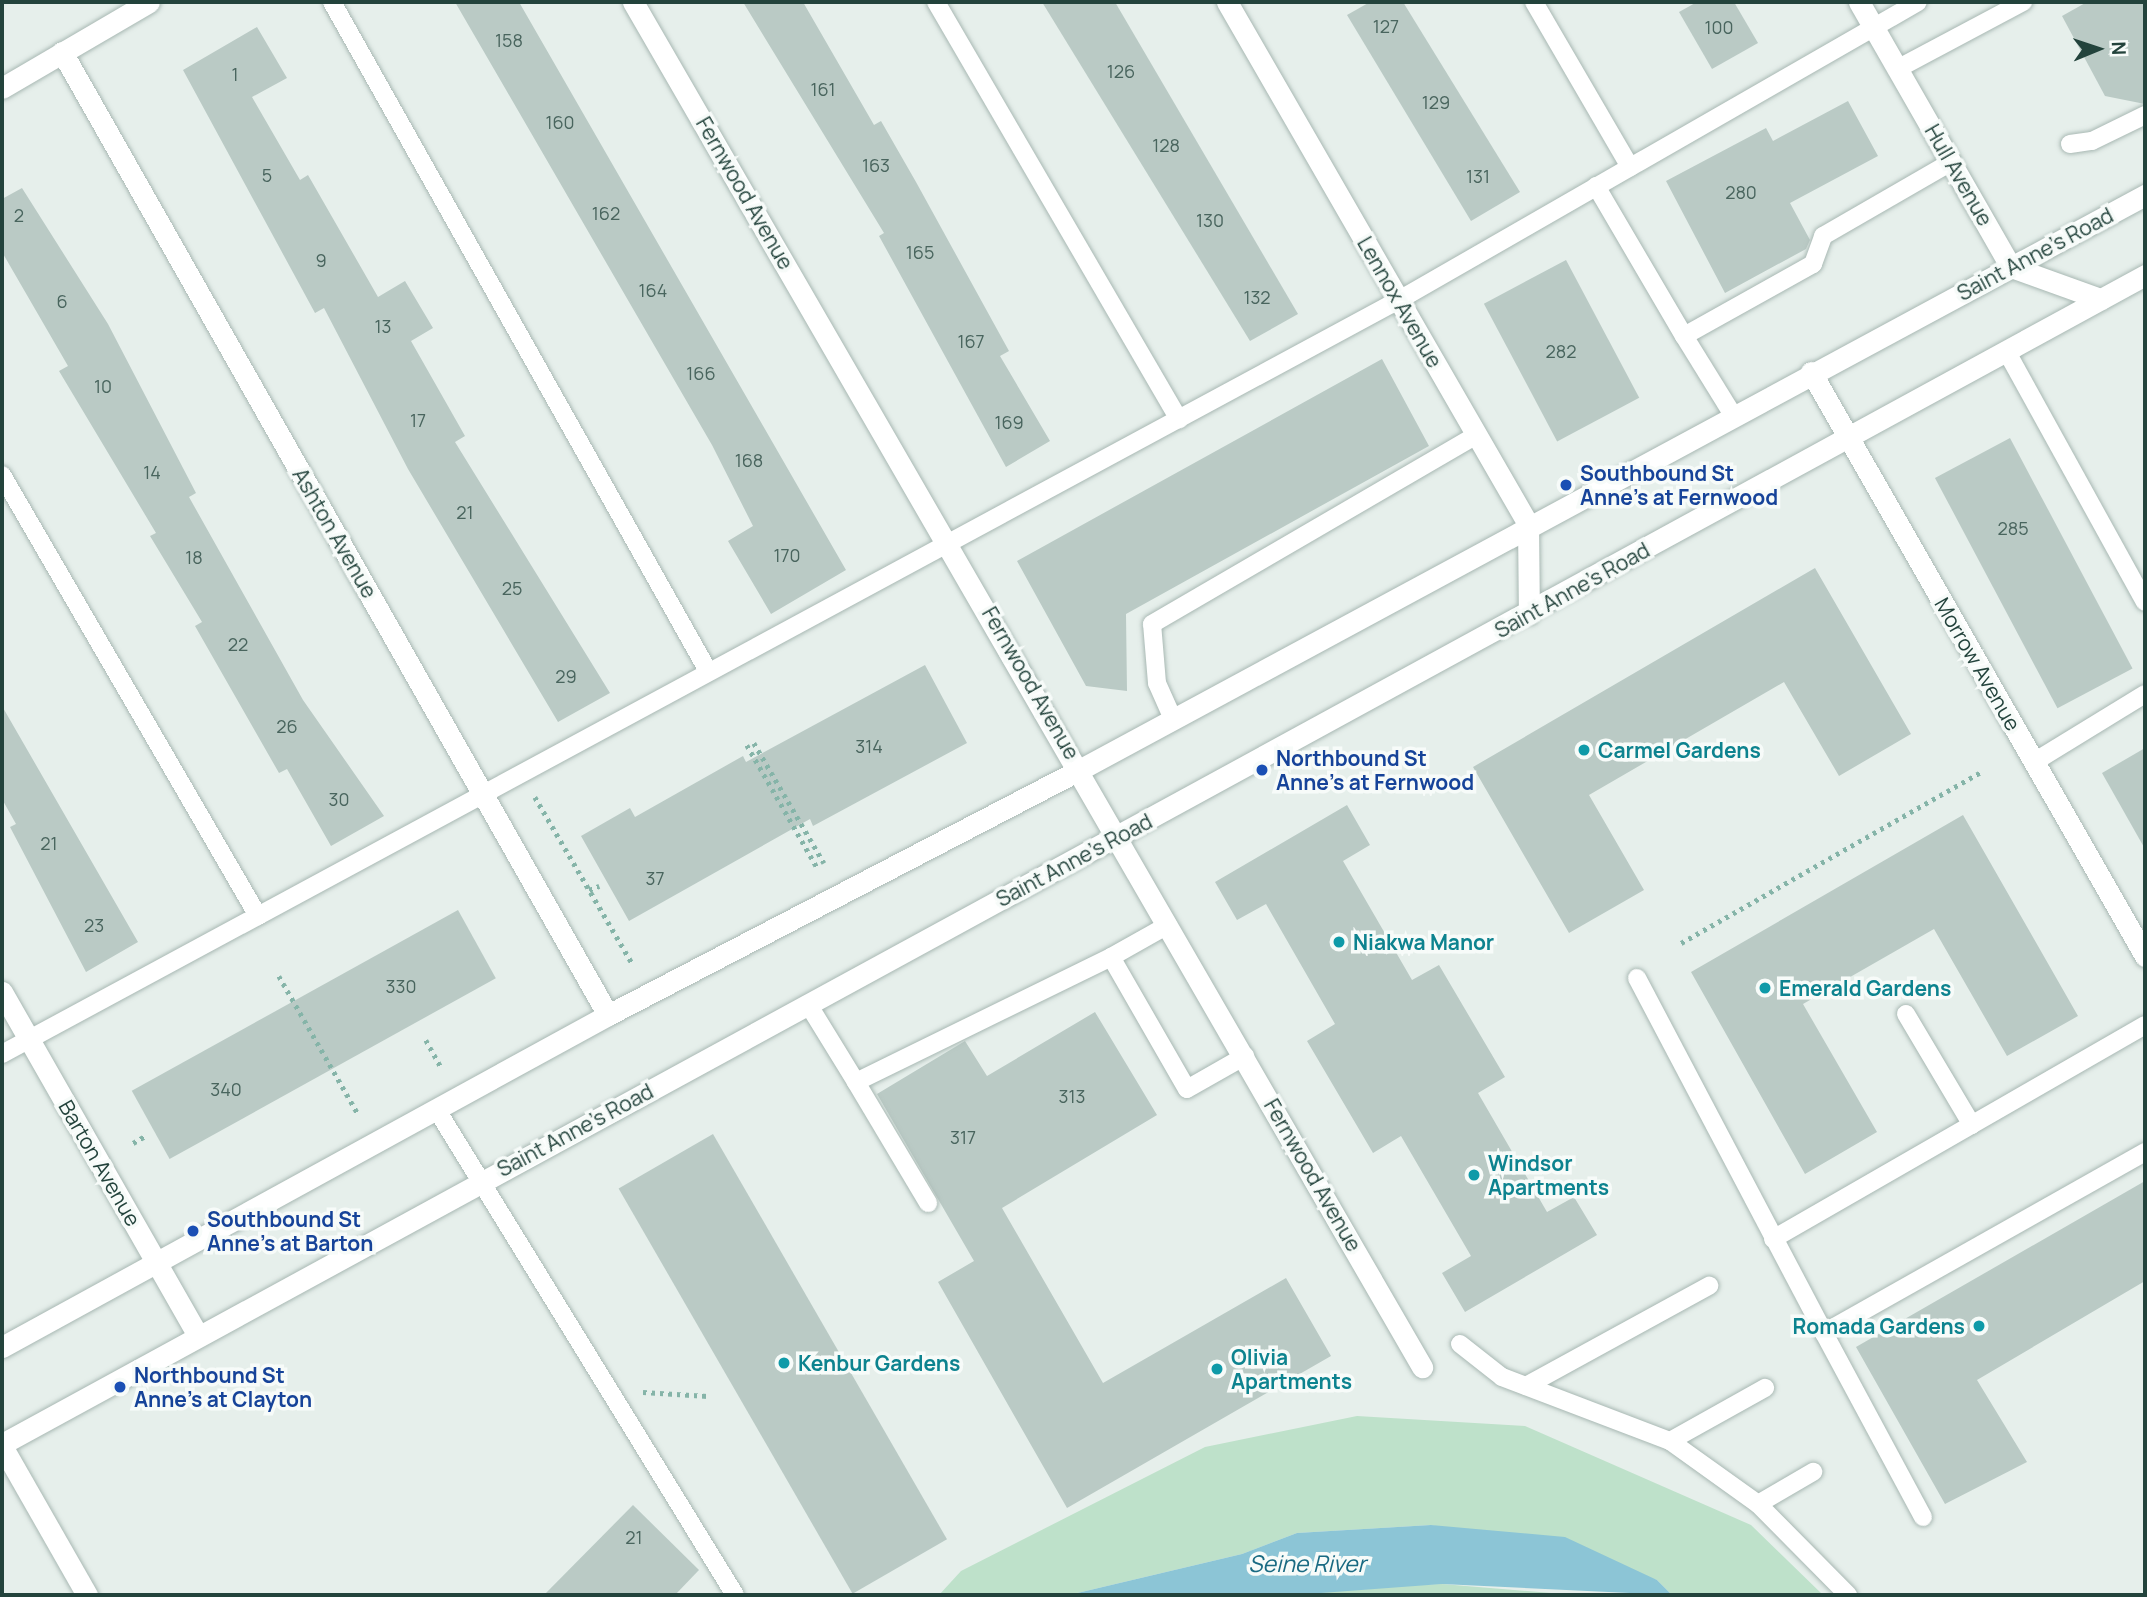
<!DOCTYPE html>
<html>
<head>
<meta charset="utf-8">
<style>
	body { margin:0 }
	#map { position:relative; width:2147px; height:1597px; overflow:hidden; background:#e6efeb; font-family:Manrope,sans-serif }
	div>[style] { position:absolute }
	.green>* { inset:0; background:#bee1ca }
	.water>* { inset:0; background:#8cc5d6 }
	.building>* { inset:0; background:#bacac5; transform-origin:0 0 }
	.path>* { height:4.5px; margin-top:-2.25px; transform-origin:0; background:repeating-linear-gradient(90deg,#85b4a8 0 3.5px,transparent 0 8.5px) }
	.roads { filter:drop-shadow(0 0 2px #a8b8b3) drop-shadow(0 0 2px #a8b8b3) }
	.lane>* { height:18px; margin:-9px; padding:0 9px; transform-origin:9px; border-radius:9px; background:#fff }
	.street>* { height:21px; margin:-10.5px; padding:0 10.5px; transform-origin:10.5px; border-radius:10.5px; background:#fff }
	.secondary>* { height:21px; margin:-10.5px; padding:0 10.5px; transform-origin:10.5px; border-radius:10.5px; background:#fff }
	.dots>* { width:19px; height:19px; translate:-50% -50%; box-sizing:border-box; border:4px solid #f7fbf9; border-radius:50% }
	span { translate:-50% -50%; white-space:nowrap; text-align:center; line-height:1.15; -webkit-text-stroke:7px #f7fbf9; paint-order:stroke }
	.number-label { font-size:18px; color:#49655e }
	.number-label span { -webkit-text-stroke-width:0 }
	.street-label { font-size:21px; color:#23433c }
	.transit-label { font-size:21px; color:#164399; font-weight:700 }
	.left { translate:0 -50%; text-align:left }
	.culture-label { font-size:21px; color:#0d838f; font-weight:700 }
	.right { translate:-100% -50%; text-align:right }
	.water-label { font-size:23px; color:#196a82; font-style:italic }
	.frame { position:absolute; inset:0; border:4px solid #23433c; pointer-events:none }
	.north { position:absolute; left:2063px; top:14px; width:70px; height:70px; -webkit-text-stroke:5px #f7fbf9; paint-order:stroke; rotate:88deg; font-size:19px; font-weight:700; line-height:28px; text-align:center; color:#23433c }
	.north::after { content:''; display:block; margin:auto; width:24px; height:32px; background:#23433c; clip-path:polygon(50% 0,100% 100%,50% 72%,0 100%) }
</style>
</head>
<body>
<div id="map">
	<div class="green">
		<div style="clip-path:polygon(1357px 1416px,1525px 1426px,1751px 1525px,1823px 1595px,1672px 1595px,1657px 1580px,1431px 1525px,1297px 1533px,1242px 1554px,1069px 1595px,939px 1595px,961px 1571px,1205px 1447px)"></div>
		<div style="clip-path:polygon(1442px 1584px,1576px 1595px,1294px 1595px,1347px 1587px)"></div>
	</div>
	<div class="water">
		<div style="clip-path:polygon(1431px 1525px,1565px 1537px,1657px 1580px,1672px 1595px,1442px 1584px,1294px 1595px,1069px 1595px,1242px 1554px,1297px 1533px)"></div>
	</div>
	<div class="building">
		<div style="clip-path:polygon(455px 2px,519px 2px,846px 570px,771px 614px,728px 541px,753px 526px,712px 445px)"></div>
		<div style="clip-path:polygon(743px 2px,803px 2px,874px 125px,881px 121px,916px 182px,1009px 351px,1000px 356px,1050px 441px,1006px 467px,879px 236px,884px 233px)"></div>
		<div style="clip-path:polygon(1042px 2px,1115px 2px,1298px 314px,1250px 341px)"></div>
		<div style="clip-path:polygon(1370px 2px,1403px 2px,1520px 192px,1471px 221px,1347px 15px)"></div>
		<div style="clip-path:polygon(1697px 2px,1734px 2px,1758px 43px,1712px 69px,1679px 12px)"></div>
		<div style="clip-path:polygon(2087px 2px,2145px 2px,2145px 104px,2105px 96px,2062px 16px)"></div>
		<div style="clip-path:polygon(257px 27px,287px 78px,252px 97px,300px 180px,308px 175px,378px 297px,405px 281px,433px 328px,411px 341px,465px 436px,455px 442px,610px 693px,558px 722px,408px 469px,324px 308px,315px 313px,183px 70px)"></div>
		<div style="clip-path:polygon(1848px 101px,1878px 156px,1790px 203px,1810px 240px,1806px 249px,1725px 293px,1666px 181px,1766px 128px,1773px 141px)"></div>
		<div style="clip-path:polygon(22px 188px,108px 324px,196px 493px,189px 497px,303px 700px,384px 816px,331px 846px,287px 769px,279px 773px,195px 626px,202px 622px,150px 536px,156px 533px,59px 371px,68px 366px,2px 252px,2px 199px)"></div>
		<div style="left:1566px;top:260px;width:156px;height:93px;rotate:62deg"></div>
		<div style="clip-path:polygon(1382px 359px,1429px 446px,1126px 614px,1127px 691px,1086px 686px,1017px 561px)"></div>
		<div style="left:2010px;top:438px;width:261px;height:85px;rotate:62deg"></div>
		<div style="clip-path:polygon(1815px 568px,1911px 734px,1839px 776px,1784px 682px,1589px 795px,1644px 890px,1569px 933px,1473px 767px)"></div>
		<div style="clip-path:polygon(925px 665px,967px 743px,813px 826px,810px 819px,629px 921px,581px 836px,630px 808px,635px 817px,743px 756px,746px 762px)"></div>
		<div style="clip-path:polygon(2px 706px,138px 942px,86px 972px,10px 827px,16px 824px,2px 799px)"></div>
		<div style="clip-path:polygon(2145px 748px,2145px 849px,2102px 773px)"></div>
		<div style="clip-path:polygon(1347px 805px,1370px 845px,1343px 861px,1412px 980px,1439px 965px,1505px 1077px,1478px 1093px,1547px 1212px,1574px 1197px,1597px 1235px,1465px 1312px,1442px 1273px,1471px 1256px,1401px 1136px,1373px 1153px,1330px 1080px,1307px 1041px,1335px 1024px,1266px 904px,1237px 920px,1215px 882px)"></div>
		<div style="clip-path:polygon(1963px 815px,2078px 1016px,2007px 1056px,1934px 929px,1803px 1004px,1877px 1132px,1805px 1174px,1691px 972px)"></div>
		<div style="left:458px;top:910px;width:78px;height:373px;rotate:61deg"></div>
		<div style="clip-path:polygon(1095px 1012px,1157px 1115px,1002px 1208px,1103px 1383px,1286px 1278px,1331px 1356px,1067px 1508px,938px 1282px,974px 1261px,877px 1094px,965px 1041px,987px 1076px)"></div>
		<div style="left:713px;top:1134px;width:468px;height:109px;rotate:60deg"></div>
		<div style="clip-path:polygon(2145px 1181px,2145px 1281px,1977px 1380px,2027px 1462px,1945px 1504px,1856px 1347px)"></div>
		<div style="clip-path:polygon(633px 1505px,699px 1570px,675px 1595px,544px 1595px)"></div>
	</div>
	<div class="path">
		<div style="left:754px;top:743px;width:139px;rotate:59.7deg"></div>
		<div style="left:747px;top:745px;width:141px;rotate:60.2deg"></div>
		<div style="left:535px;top:797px;width:194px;rotate:59.7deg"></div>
		<div style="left:589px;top:890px;width:11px;rotate:-22deg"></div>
		<div style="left:1681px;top:943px;width:348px;rotate:-29.7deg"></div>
		<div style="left:279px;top:976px;width:159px;rotate:60.2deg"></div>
		<div style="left:426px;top:1040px;width:33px;rotate:61deg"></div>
		<div style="left:133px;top:1143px;width:16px;rotate:-30deg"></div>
		<div style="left:643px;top:1392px;width:65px;rotate:3.5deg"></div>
	</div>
	<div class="roads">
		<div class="lane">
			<div style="left:332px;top:2px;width:767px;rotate:60.66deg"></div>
			<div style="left:936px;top:2px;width:483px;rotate:59.8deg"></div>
			<div style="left:1534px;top:2px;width:191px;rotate:59.8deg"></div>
			<div style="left:1897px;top:69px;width:143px;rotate:-28deg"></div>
			<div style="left:2070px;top:144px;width:22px;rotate:-8deg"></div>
			<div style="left:2092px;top:141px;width:59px;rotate:-26.1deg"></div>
			<div style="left:1596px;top:186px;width:174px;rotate:59.6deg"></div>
			<div style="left:1684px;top:336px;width:148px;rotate:-29.2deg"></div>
			<div style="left:1813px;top:264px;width:30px;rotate:-70deg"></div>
			<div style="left:1823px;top:236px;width:148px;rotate:-30deg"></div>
			<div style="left:1684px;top:336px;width:93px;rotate:58.2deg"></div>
			<div style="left:2008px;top:354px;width:283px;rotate:61.1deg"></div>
			<div style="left:2px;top:475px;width:510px;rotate:59.86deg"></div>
			<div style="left:1173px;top:719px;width:39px;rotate:-114deg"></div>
			<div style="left:1157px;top:683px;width:59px;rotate:-94.8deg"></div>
			<div style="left:1152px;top:624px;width:376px;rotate:-30.2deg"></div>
			<div style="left:2034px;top:762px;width:130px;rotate:-31.5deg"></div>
			<div style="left:1168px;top:925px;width:65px;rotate:150.7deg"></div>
			<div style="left:1111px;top:957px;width:152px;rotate:60.1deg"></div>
			<div style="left:1187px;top:1089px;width:67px;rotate:-29.6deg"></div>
			<div style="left:1637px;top:978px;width:401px;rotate:62.2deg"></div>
			<div style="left:808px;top:1004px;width:92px;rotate:58.4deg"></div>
			<div style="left:856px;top:1082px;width:284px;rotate:-26.1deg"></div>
			<div style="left:1906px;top:1014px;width:129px;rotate:59.3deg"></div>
			<div style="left:2px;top:1054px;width:1587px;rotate:-28.36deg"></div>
			<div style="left:1399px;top:300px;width:598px;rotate:-29.86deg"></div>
			<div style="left:856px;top:1082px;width:141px;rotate:59.2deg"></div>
			<div style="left:437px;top:1110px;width:569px;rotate:58.43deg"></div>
			<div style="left:1773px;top:1239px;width:429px;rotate:-29.9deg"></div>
			<div style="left:1460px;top:1344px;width:53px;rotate:38.2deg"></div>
			<div style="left:1502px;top:1377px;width:180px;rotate:20.9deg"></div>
			<div style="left:1670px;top:1441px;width:108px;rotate:35.6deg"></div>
			<div style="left:1758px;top:1504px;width:128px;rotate:45.3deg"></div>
			<div style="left:1526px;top:1386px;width:209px;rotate:-28.7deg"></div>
			<div style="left:1670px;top:1441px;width:109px;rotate:-29.2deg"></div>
			<div style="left:1758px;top:1504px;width:64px;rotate:-30.2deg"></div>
			<div style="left:1923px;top:1517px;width:209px;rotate:-118.3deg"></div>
			<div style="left:1824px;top:1333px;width:369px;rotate:-29.4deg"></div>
		</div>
		<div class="street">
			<div style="left:633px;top:2px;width:1577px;rotate:59.97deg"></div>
			<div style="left:1227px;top:2px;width:603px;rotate:60.03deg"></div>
			<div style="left:1528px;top:524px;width:90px;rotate:89.4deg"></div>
			<div style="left:1859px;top:2px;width:305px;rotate:60.2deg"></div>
			<div style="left:2011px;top:267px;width:95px;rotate:19.8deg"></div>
			<div style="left:62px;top:52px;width:1107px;rotate:60.45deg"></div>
			<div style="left:2px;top:88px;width:170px;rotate:-30.3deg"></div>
			<div style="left:1811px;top:372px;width:673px;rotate:60.23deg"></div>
			<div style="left:2px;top:992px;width:394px;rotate:60.3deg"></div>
			<div style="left:2px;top:1446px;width:172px;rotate:60.3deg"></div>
		</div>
		<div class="secondary">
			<div style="left:2px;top:1347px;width:691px;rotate:-28.72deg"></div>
			<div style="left:608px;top:1015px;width:533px;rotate:-27.48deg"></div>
			<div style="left:1081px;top:769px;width:1209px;rotate:-28.35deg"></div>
			<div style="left:2px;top:1444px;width:2441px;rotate:-28.61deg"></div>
		</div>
	</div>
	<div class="dots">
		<div style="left:1566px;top:485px;background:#1a4fb4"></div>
		<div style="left:1584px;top:750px;background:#0f9aa8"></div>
		<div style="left:1262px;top:770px;background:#1a4fb4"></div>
		<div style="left:1339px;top:942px;background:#0f9aa8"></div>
		<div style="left:1765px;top:988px;background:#0f9aa8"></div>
		<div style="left:1474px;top:1175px;background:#0f9aa8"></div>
		<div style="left:193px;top:1231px;background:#1a4fb4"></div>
		<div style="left:1979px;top:1326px;background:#0f9aa8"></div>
		<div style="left:784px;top:1363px;background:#0f9aa8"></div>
		<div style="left:1217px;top:1369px;background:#0f9aa8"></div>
		<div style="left:120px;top:1387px;background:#1a4fb4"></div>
	</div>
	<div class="number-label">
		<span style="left:1386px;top:26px">127</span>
		<span style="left:1719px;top:27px">100</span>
		<span style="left:509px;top:40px">158</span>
		<span style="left:1121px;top:71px">126</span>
		<span style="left:235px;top:74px">1</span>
		<span style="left:823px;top:89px">161</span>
		<span style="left:1436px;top:102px">129</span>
		<span style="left:560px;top:122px">160</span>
		<span style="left:1166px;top:145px">128</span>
		<span style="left:876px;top:165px">163</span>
		<span style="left:267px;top:175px">5</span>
		<span style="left:1478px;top:176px">131</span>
		<span style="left:1741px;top:192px">280</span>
		<span style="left:606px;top:213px">162</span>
		<span style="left:19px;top:215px">2</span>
		<span style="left:1210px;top:220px">130</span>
		<span style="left:920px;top:252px">165</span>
		<span style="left:321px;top:260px">9</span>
		<span style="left:653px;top:290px">164</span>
		<span style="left:1257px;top:297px">132</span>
		<span style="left:62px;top:301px">6</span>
		<span style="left:383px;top:326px">13</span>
		<span style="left:971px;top:341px">167</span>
		<span style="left:1561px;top:351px">282</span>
		<span style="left:701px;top:373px">166</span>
		<span style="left:103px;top:386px">10</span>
		<span style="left:418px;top:420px">17</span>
		<span style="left:1009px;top:422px">169</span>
		<span style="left:749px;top:460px">168</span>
		<span style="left:152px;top:472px">14</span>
		<span style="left:465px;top:512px">21</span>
		<span style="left:2013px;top:528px">285</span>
		<span style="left:787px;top:555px">170</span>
		<span style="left:194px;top:557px">18</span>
		<span style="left:512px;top:588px">25</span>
		<span style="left:238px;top:644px">22</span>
		<span style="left:566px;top:676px">29</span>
		<span style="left:287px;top:726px">26</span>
		<span style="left:869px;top:746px">314</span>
		<span style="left:339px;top:799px">30</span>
		<span style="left:49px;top:843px">21</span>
		<span style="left:655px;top:878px">37</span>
		<span style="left:94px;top:925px">23</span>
		<span style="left:401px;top:986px">330</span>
		<span style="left:226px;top:1089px">340</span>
		<span style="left:1072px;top:1096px">313</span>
		<span style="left:963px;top:1137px">317</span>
		<span style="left:634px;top:1537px">21</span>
	</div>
	<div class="street-label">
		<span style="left:1959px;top:175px;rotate:60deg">Hull Avenue</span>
		<span style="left:745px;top:193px;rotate:60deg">Fernwood Avenue</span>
		<span style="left:2035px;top:254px;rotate:-28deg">Saint Anne's Road</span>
		<span style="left:1400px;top:302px;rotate:60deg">Lennox Avenue</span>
		<span style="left:335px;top:533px;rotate:60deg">Ashton Avenue</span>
		<span style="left:1572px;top:590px;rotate:-29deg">Saint Anne's Road</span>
		<span style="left:1978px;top:664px;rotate:60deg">Morrow Avenue</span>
		<span style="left:1031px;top:683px;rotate:60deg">Fernwood Avenue</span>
		<span style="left:1074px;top:860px;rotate:-28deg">Saint Anne's Road</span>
		<span style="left:575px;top:1130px;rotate:-28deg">Saint Anne's Road</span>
		<span style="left:100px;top:1163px;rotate:60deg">Barton Avenue</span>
		<span style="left:1313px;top:1175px;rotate:60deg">Fernwood Avenue</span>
	</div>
	<div class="transit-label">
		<span class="left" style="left:1580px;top:485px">Southbound St<br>Anne's at Fernwood</span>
		<span class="left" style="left:1276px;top:770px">Northbound St<br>Anne's at Fernwood</span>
		<span class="left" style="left:207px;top:1231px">Southbound St<br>Anne's at Barton</span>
		<span class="left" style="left:134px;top:1387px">Northbound St<br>Anne's at Clayton</span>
	</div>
	<div class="culture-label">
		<span class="left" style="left:1598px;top:750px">Carmel Gardens</span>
		<span class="left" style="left:1353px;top:942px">Niakwa Manor</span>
		<span class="left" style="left:1779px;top:988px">Emerald Gardens</span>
		<span class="left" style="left:1488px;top:1175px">Windsor<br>Apartments</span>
		<span class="right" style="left:1965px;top:1326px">Romada Gardens</span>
		<span class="left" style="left:1231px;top:1369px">Olivia<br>Apartments</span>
		<span class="left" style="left:798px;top:1363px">Kenbur Gardens</span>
	</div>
	<div class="water-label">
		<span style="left:1307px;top:1563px">Seine River</span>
	</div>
	<div class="frame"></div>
	<div class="north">N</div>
</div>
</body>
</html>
